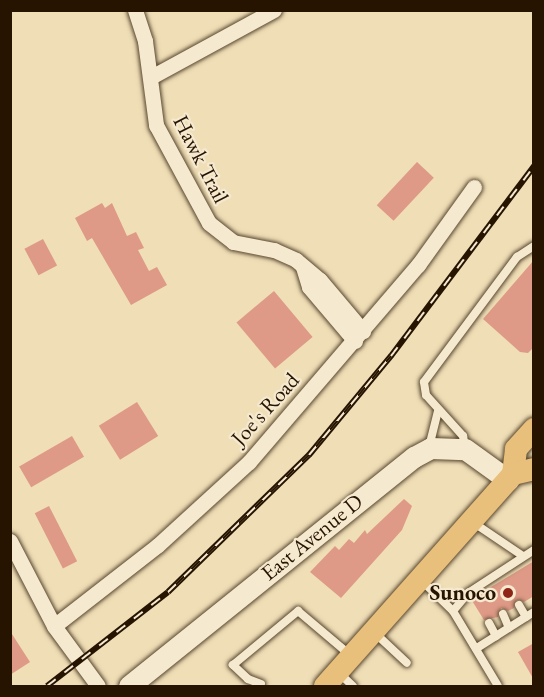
<!DOCTYPE html>
<html>
<head>
<meta charset="utf-8">
<style>
	body { margin:0 }
	#map { position:relative; width:544px; height:697px; overflow:hidden; background:#efdeb6; font-family:"EB Garamond",serif }
	div>[style] { position:absolute }
	.building>* { inset:0; background:#de9a86; transform-origin:0 0 }
	.roads { filter:drop-shadow(0 0 2px #58462e) drop-shadow(0 0 2px #58462e) }
	.lane>* { height:8px; margin:-4px; padding:0 4px; transform-origin:4px; border-radius:4px; background:#f5ead0 }
	.street>* { height:15px; margin:-7.5px; padding:0 7.5px; transform-origin:7.5px; border-radius:7.5px; background:#f5ead0 }
	.secondary>* { height:21px; margin:-10.5px; padding:0 10.5px; transform-origin:10.5px; border-radius:10.5px; background:#f5ead0 }
	.primary>* { height:22px; margin:-11px; padding:0 11px; transform-origin:11px; border-radius:11px; background:#e8bf7b }
	.rail>* { height:6px; margin-top:-3px; transform-origin:0; background:repeating-linear-gradient(90deg,#f5ead0 0 11px,#261300 0 22px); box-sizing:border-box; border-block:2px solid #261300 }
	.dots>* { width:16px; height:16px; translate:-50% -50%; box-sizing:border-box; border:3px solid #f5ead0; border-radius:50% }
	span { translate:-50% -50%; white-space:nowrap; text-align:center; line-height:1.15; -webkit-text-stroke:4.5px #f5ead0; paint-order:stroke }
	.street-label { font-size:22px; color:#261300 }
	.poi-label { font-size:22px; color:#261300; font-weight:700 }
	.right { translate:-100% -50%; text-align:right }
	.frame { position:absolute; inset:0; border:12px solid #261300; pointer-events:none }
</style>
</head>
<body>
<div id="map">
	<div class="building">
		<div style="left:417px;top:162px;width:23px;height:59px;rotate:43deg"></div>
		<div style="clip-path:polygon(102px 203px,105px 208px,112px 203px,127px 236px,136px 232px,144px 248px,138px 250px,149px 271px,157px 267px,167px 285px,131px 305px,92px 238px,87px 241px,75px 218px)"></div>
		<div style="left:43px;top:239px;width:30px;height:21px;rotate:62deg"></div>
		<div style="clip-path:polygon(534px 260px,534px 347px,528px 353px,520px 352px,483px 319px)"></div>
		<div style="left:274px;top:291px;width:60px;height:49px;rotate:50deg"></div>
		<div style="left:137px;top:402px;width:40px;height:45px;rotate:58deg"></div>
		<div style="left:72px;top:436px;width:24px;height:61px;rotate:60deg"></div>
		<div style="clip-path:polygon(404px 499px,412px 506px,402px 530px,341px 598px,310px 572px,335px 546px,339px 550px,349px 539px,354px 543px,365px 530px,367px 534px)"></div>
		<div style="left:49px;top:506px;width:62px;height:16px;rotate:63deg"></div>
		<div style="clip-path:polygon(534px 561px,534px 596px,524px 602px,517px 600px,514px 608px,508px 611px,501px 608px,498px 617px,484px 620px,471px 599px)"></div>
		<div style="clip-path:polygon(10px 631px,30px 662px,10px 675px)"></div>
		<div style="clip-path:polygon(534px 643px,534px 680px,518px 652px)"></div>
	</div>
	<div class="roads">
		<div class="lane">
			<div style="left:429px;top:447px;width:37px;rotate:-76deg"></div>
			<div style="left:465px;top:448px;width:12px;rotate:-99deg"></div>
			<div style="left:463px;top:436px;width:55px;rotate:-132.1deg"></div>
			<div style="left:426px;top:395px;width:13px;rotate:-99deg"></div>
			<div style="left:424px;top:382px;width:156px;rotate:-53.4deg"></div>
			<div style="left:517px;top:257px;width:20px;rotate:-33deg"></div>
			<div style="left:474px;top:523px;width:59px;rotate:34deg"></div>
			<div style="left:422px;top:581px;width:43px;rotate:44.1deg"></div>
			<div style="left:453px;top:611px;width:87px;rotate:59deg"></div>
			<div style="left:519px;top:605px;width:14px;rotate:60deg"></div>
			<div style="left:453px;top:611px;width:23px;rotate:-50deg"></div>
			<div style="left:468px;top:593px;width:79px;rotate:-33.1deg"></div>
			<div style="left:503px;top:614px;width:15px;rotate:67deg"></div>
			<div style="left:489px;top:623px;width:15px;rotate:62deg"></div>
			<div style="left:376px;top:634px;width:42px;rotate:43.1deg"></div>
			<div style="left:477px;top:648px;width:67px;rotate:-32.3deg"></div>
			<div style="left:339px;top:673px;width:19px;rotate:43deg"></div>
			<div style="left:261px;top:684px;width:14px;rotate:-159deg"></div>
			<div style="left:248px;top:679px;width:21px;rotate:-137deg"></div>
			<div style="left:233px;top:665px;width:85px;rotate:-39.7deg"></div>
			<div style="left:298px;top:611px;width:68px;rotate:40.2deg"></div>
		</div>
		<div class="street">
			<div style="left:135px;top:10px;width:33px;rotate:72deg"></div>
			<div style="left:145px;top:41px;width:85px;rotate:82.5deg"></div>
			<div style="left:156px;top:125px;width:111px;rotate:61.6deg"></div>
			<div style="left:209px;top:223px;width:31px;rotate:38deg"></div>
			<div style="left:233px;top:242px;width:42px;rotate:11deg"></div>
			<div style="left:274px;top:250px;width:24px;rotate:24deg"></div>
			<div style="left:296px;top:260px;width:31px;rotate:40deg"></div>
			<div style="left:320px;top:280px;width:67px;rotate:49.9deg"></div>
			<div style="left:151px;top:77px;width:140px;rotate:-28.6deg"></div>
			<div style="left:303px;top:267px;width:21px;rotate:73deg"></div>
			<div style="left:309px;top:287px;width:71px;rotate:49.6deg"></div>
			<div style="left:10px;top:541px;width:96px;rotate:62.6deg"></div>
			<div style="left:54px;top:626px;width:74px;rotate:53.7deg"></div>
			<div style="left:54px;top:626px;width:132px;rotate:-37.9deg"></div>
			<div style="left:158px;top:545px;width:123px;rotate:-42.4deg"></div>
			<div style="left:249px;top:462px;width:260px;rotate:-49.4deg"></div>
			<div style="left:418px;top:265px;width:96px;rotate:-54.3deg"></div>
		</div>
		<div class="secondary">
			<div style="left:129px;top:686px;width:366px;rotate:-38.8deg"></div>
			<div style="left:414px;top:457px;width:19px;rotate:-28deg"></div>
			<div style="left:431px;top:448px;width:34px;rotate:2deg"></div>
			<div style="left:465px;top:449px;width:53px;rotate:35.8deg"></div>
		</div>
		<div class="primary">
			<div style="left:513px;top:474px;width:25px;rotate:-83deg"></div>
			<div style="left:516px;top:449px;width:27px;rotate:-48deg"></div>
			<div style="left:325px;top:686px;width:283px;rotate:-48.4deg"></div>
			<div style="left:513px;top:474px;width:22px;rotate:-13deg"></div>
		</div>
	</div>
	<div class="rail">
		<div style="left:47px;top:686px;width:153px;rotate:-37.8deg"></div>
		<div style="left:168px;top:592px;width:197px;rotate:-44.2deg"></div>
		<div style="left:309px;top:455px;width:129px;rotate:-50.4deg"></div>
		<div style="left:391px;top:356px;width:238px;rotate:-53deg"></div>
	</div>
	<div class="dots">
		<div style="left:508px;top:593px;background:#8f2418"></div>
	</div>
	<div class="street-label">
		<span style="left:201px;top:159px;rotate:63deg">Hawk Trail</span>
		<span style="left:265px;top:409px;rotate:-48deg">Joe's Road</span>
		<span style="left:312px;top:537px;rotate:-39deg">East Avenue D</span>
	</div>
	<div class="poi-label">
		<span class="right" style="left:496px;top:593px">Sunoco</span>
	</div>
	<div class="frame"></div>
</div>
</body>
</html>
